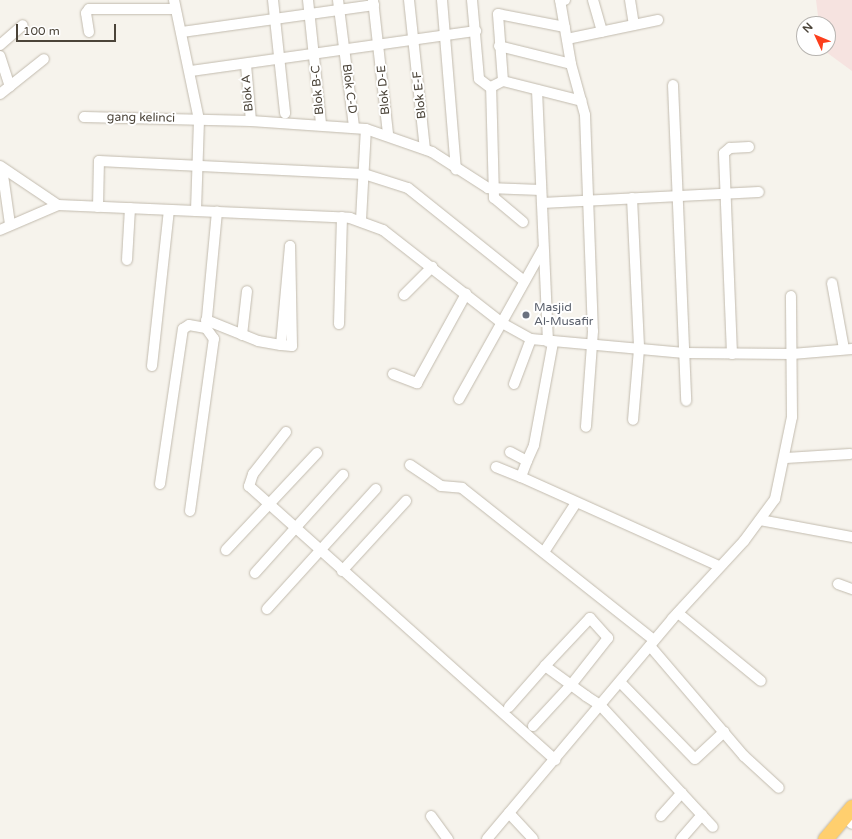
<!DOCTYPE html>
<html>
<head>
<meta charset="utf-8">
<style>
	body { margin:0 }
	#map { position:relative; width:852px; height:839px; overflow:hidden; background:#f6f3ec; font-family:"Varela Round",sans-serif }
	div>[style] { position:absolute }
	.medical>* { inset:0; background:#f6e3e0 }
	.roads { filter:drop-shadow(0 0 1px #c2bbae) drop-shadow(0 0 1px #c2bbae) }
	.minor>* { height:10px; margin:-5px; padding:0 5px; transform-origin:5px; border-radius:5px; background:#fff }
	.highway>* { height:15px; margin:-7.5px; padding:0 7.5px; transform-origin:7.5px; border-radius:7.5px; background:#ffcf6e }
	.dots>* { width:11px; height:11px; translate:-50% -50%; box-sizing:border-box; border:2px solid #fff; border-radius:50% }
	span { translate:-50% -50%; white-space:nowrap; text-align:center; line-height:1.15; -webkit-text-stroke:4px #fff; paint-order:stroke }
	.street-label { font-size:12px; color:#4b4439 }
	.worship-label { font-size:12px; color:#5b616d }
	.left { translate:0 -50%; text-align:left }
	.north { position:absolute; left:796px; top:16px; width:40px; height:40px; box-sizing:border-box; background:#fff; border:1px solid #b7b4b0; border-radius:50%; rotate:314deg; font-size:11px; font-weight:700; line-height:16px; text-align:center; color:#4b4439 }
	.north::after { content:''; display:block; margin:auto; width:14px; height:18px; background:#fc3f1d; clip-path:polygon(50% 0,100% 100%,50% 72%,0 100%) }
	.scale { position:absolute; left:16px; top:24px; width:100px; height:18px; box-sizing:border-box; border:2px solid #4b4439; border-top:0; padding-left:5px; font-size:12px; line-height:14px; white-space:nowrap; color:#4b4439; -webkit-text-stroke:3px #fff; paint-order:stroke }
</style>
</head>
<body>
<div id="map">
	<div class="medical">
		<div style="clip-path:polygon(816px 0,852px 0,852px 71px,822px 49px,828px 48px,828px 24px,819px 24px)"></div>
	</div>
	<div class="roads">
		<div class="minor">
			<div style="left:174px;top:0;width:123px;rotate:78.2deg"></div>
			<div style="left:199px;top:120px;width:91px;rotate:91.9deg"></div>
			<div style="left:273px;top:0;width:114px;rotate:83.9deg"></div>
			<div style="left:308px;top:0;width:125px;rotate:84deg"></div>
			<div style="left:338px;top:0;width:128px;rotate:82.8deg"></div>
			<div style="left:373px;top:0;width:135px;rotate:83.6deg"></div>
			<div style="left:409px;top:0;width:150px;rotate:83.9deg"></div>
			<div style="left:442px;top:0;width:170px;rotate:85.3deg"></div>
			<div style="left:472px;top:0;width:79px;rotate:84.9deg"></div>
			<div style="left:479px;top:79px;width:15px;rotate:37deg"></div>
			<div style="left:565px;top:0;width:5px;rotate:180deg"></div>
			<div style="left:560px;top:0;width:65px;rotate:80.2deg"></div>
			<div style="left:571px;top:64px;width:53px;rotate:74.6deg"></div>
			<div style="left:585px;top:115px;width:216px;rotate:87.9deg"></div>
			<div style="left:593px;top:331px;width:96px;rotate:94.2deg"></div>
			<div style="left:593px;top:0;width:33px;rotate:74deg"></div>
			<div style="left:630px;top:0;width:25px;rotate:81deg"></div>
			<div style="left:89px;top:32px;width:19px;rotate:-99deg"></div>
			<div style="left:86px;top:13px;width:5px;rotate:-53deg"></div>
			<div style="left:89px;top:9px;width:86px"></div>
			<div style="left:182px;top:32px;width:194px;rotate:-8deg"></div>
			<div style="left:567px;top:39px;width:93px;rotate:-11.8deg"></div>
			<div style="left:0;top:45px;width:30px;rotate:-41deg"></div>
			<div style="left:499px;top:46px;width:74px;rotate:14deg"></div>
			<div style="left:0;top:56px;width:32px;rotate:72deg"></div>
			<div style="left:246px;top:65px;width:56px;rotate:84.9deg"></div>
			<div style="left:191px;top:71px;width:288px;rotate:-8deg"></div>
			<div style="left:503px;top:81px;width:67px;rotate:-94.3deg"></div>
			<div style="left:498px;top:14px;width:68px;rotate:11deg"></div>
			<div style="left:673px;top:85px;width:316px;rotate:87.6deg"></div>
			<div style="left:537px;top:90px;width:252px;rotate:87.5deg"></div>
			<div style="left:0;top:94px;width:56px;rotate:-38.5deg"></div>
			<div style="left:84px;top:117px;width:167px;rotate:1.4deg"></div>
			<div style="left:251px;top:121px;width:115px;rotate:4deg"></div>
			<div style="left:0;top:166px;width:70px;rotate:33.9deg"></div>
			<div style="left:2px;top:168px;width:57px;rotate:81.9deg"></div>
			<div style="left:632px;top:198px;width:151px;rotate:87.3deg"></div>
			<div style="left:639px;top:349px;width:71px;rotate:94.8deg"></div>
			<div style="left:542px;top:203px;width:217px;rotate:-2.9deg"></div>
			<div style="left:98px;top:207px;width:46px;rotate:-88.8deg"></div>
			<div style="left:99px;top:161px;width:265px;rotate:2.8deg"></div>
			<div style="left:364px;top:174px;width:46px;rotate:17.7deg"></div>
			<div style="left:408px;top:188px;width:149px;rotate:38.7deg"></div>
			<div style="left:361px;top:220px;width:91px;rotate:-86.9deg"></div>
			<div style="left:366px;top:129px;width:70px;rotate:19.2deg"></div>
			<div style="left:432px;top:152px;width:67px;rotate:32.7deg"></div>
			<div style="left:488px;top:188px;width:53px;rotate:2.2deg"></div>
			<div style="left:523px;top:222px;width:38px;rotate:-140deg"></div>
			<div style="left:494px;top:198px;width:111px;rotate:-91.5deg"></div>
			<div style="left:491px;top:87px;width:13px;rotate:-27deg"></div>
			<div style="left:503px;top:81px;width:81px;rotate:14.2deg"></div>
			<div style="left:0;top:230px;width:63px;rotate:-23.3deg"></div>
			<div style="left:58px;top:205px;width:292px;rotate:2.5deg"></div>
			<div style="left:350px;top:218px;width:35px;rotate:20deg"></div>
			<div style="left:383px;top:230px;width:151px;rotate:38deg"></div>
			<div style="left:502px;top:323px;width:33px;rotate:29deg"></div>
			<div style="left:531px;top:339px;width:154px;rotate:5.2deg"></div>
			<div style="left:684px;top:353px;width:108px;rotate:0.5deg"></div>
			<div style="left:792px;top:354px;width:60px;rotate:-4.8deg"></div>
			<div style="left:127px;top:260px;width:52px;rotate:-86.7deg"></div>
			<div style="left:832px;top:283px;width:67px;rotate:79.7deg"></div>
			<div style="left:404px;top:295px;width:40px;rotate:-45deg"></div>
			<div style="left:206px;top:320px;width:56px;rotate:22deg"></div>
			<div style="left:258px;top:341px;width:23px;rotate:10deg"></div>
			<div style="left:281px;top:345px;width:11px;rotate:5deg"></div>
			<div style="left:292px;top:346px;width:100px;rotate:-91.1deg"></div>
			<div style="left:290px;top:246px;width:99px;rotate:95.2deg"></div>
			<div style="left:339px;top:324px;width:107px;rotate:-88.4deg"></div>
			<div style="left:242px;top:335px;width:44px;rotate:-83.5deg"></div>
			<div style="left:732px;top:354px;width:201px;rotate:-92.3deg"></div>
			<div style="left:724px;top:153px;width:8px;rotate:-40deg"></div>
			<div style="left:730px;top:148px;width:19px;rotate:-3deg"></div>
			<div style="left:152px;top:366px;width:157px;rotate:-83.8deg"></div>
			<div style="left:393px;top:374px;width:26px;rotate:21deg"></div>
			<div style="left:417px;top:383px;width:102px;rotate:-61.2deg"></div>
			<div style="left:514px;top:384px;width:48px;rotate:-69.3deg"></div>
			<div style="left:459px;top:399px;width:172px;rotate:-60.8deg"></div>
			<div style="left:286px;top:432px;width:53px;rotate:128.2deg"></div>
			<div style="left:253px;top:474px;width:13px;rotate:108deg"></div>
			<div style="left:249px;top:486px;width:411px;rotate:41.8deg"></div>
			<div style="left:510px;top:452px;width:19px;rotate:28deg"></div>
			<div style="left:527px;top:461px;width:17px;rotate:-66deg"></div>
			<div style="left:534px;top:445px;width:105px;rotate:-79.5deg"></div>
			<div style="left:786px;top:458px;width:64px;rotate:-3.6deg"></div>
			<div style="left:527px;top:461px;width:17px;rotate:111deg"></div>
			<div style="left:521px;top:477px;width:217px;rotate:24.2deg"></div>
			<div style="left:410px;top:465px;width:37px;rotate:34deg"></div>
			<div style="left:441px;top:486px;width:21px;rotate:5deg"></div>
			<div style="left:462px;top:488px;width:245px;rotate:38.4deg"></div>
			<div style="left:496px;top:467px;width:27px;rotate:22deg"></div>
			<div style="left:160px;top:484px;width:157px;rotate:-81.6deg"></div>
			<div style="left:183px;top:329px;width:7px;rotate:-34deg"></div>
			<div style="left:189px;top:325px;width:17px;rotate:10deg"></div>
			<div style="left:206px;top:328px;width:117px;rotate:-84.6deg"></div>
			<div style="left:190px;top:511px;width:174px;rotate:-82.1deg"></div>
			<div style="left:214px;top:339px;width:14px;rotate:-126deg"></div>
			<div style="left:760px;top:520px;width:94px;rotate:10.5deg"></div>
			<div style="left:226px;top:550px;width:133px;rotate:-46.8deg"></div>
			<div style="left:544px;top:552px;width:59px;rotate:-56.9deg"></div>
			<div style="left:342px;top:571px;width:95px;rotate:-47.6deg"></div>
			<div style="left:255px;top:573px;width:132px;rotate:-48.1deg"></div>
			<div style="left:838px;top:584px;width:15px;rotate:20deg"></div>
			<div style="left:267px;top:609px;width:162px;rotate:-47.8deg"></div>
			<div style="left:678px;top:613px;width:107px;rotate:39.3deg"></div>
			<div style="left:650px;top:646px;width:145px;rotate:49.5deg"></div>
			<div style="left:744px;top:756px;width:47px;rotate:42.4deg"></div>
			<div style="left:620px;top:682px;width:107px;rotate:45.8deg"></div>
			<div style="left:695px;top:759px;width:40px;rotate:-43deg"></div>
			<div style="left:509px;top:707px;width:55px;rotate:-48.7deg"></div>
			<div style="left:533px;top:726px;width:56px;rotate:-47.2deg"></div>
			<div style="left:571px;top:685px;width:60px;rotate:-51.8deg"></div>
			<div style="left:608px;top:638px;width:27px;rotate:-132deg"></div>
			<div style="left:590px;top:618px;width:66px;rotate:133.2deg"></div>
			<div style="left:545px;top:666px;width:32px;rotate:36deg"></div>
			<div style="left:571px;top:685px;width:19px;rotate:36deg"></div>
			<div style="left:586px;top:696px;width:17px;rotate:33deg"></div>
			<div style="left:600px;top:705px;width:166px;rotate:47.2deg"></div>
			<div style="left:509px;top:813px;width:35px;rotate:47deg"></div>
			<div style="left:431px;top:816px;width:29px;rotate:54deg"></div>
			<div style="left:661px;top:816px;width:31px;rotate:-48deg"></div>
			<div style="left:851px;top:823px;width:1px;rotate:45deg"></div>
			<div style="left:487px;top:839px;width:287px;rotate:-49.9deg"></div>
			<div style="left:672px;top:619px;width:106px;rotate:-47.3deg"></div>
			<div style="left:744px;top:541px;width:52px;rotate:-53.6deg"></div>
			<div style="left:775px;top:499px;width:84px;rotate:-78.3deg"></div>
			<div style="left:792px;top:417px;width:121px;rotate:-90.5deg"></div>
			<div style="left:681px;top:839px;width:32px;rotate:-49deg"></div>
		</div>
		<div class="highway">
			<div style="left:825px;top:839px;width:42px;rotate:-49.8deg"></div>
		</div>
	</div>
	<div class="dots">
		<div style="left:526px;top:315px;background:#6b7280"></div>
	</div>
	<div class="street-label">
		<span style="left:349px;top:89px;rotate:83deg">Blok C-D</span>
		<span style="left:318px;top:90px;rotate:-95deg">Blok B-C</span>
		<span style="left:384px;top:90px;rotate:-95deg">Blok D-E</span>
		<span style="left:248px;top:93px;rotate:-95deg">Blok A</span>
		<span style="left:420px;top:95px;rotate:-96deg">Blok E-F</span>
		<span style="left:141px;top:118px;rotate:1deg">gang kelinci</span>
	</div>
	<div class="worship-label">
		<span class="left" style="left:534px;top:315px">Masjid<br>Al-Musafir</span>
	</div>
	<div class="north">N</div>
	<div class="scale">100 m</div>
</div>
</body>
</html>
